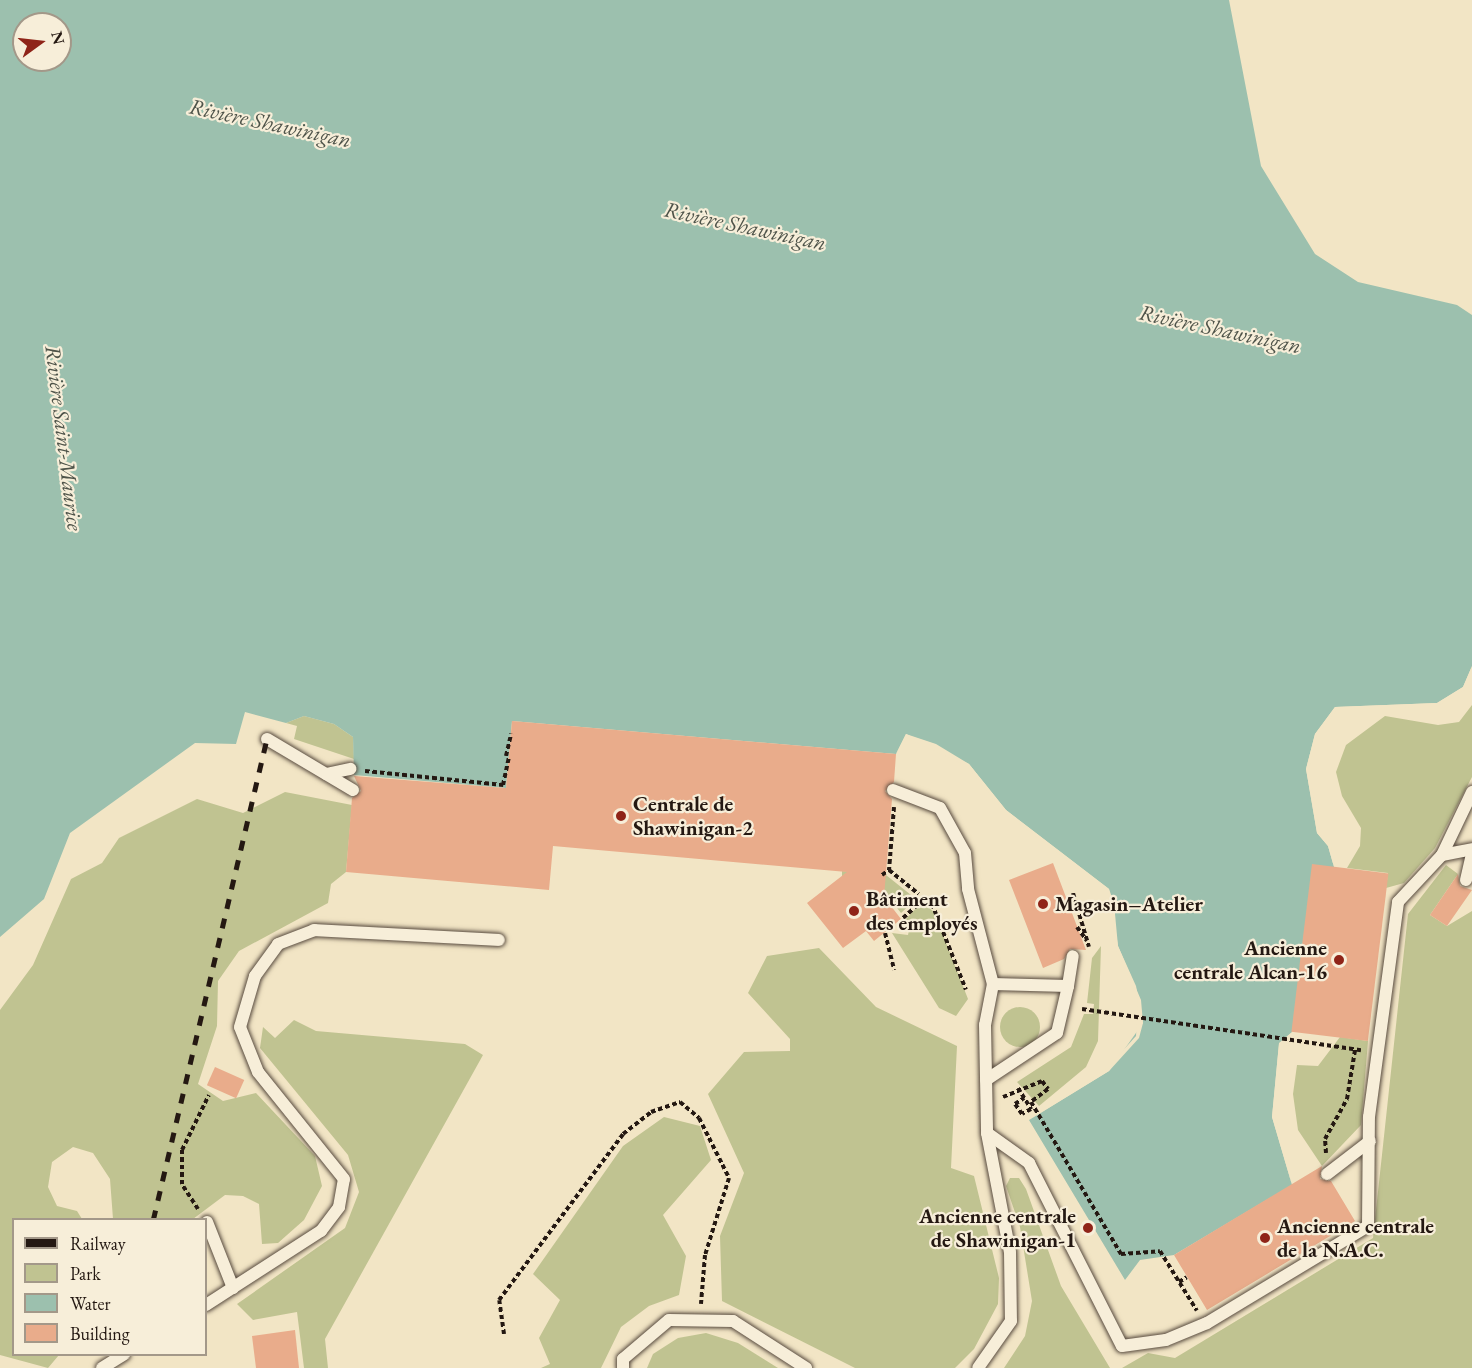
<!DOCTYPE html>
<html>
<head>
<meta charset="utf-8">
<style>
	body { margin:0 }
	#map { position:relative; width:1472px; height:1368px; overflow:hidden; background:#f2e5c5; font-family:"EB Garamond",serif }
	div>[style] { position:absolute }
	.green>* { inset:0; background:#c0c391 }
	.round { border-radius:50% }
	.water>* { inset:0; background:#9cc0ae }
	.pier>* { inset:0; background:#f2e5c5 }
	.building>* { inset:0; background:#e9ac8b; transform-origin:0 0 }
	.path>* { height:4px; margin-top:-2px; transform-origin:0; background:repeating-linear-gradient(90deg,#241812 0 4.5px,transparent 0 7.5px) }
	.roads { filter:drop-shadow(0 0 2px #584b3f) drop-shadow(0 0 2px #584b3f) }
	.lane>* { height:12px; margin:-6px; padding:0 6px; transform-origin:6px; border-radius:6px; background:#f7eed9 }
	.rail>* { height:4.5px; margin-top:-2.25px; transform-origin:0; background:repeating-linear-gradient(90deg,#241812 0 10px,transparent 0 20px) }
	.dots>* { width:16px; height:16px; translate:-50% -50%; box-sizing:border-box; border:3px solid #f7eed9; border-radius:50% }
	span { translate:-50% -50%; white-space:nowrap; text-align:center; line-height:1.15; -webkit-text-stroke:4.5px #f7eed9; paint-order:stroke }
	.poi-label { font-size:21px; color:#241812; font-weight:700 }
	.left { translate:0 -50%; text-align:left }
	.right { translate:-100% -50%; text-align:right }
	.water-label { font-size:22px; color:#4e5349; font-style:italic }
	.legend { position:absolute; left:12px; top:1218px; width:195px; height:138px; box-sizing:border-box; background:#f7eed9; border:2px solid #a39889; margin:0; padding:8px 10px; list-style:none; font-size:18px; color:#241812 }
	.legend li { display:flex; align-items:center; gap:12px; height:30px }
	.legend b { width:30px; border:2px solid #a39889 }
	.north { position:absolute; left:12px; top:12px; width:60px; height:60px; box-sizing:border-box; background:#f7eed9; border:2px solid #a39889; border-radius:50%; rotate:75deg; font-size:16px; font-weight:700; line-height:24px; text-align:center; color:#241812 }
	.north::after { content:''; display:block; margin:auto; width:21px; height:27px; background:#8f2418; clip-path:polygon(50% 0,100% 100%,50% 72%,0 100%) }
</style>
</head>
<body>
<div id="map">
	<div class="green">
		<div style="clip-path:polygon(1472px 705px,1472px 777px,1435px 848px,1404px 883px,1386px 888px,1388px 873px,1347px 868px,1360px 846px,1361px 828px,1342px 796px,1336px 772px,1346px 745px,1385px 716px,1438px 725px,1459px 722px)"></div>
		<div style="clip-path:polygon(304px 716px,334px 724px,353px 737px,354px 759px,294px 739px,297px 726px,286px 723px)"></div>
		<div style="clip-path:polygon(285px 792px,352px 805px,346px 872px,331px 884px,328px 903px,239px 951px,218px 981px,217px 1026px,198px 1084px,223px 1101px,256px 1093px,315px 1156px,322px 1186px,304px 1220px,278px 1243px,262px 1244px,259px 1204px,243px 1196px,225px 1195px,193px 1219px,113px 1219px,110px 1179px,93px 1153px,73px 1147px,52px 1162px,48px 1187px,57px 1206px,77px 1211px,82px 1219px,14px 1220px,14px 1354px,59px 1355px,48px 1368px,0 1355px,0 1010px,33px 965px,71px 879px,102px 863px,119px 838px,197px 799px,243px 813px)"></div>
		<div style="clip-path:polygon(1446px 865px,1458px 874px,1430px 915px,1447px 926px,1472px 911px,1472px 1368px,1122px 1368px,1148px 1353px,1175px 1358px,1373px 1238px,1408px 914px)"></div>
		<div style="clip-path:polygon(842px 871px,886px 875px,916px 899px,901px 913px,879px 885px,842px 878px)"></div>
		<div style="clip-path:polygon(922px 902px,934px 912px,968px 999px,956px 1016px,939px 1008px,892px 933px,908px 935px,910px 925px,903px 922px)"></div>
		<div style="clip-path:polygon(1101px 946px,1098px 1041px,1086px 1067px,1039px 1106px,1017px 1082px,1071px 1047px,1084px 1014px,1093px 1014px,1094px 1004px,1087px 1003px,1092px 958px)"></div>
		<div style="clip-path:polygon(819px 948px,876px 1007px,957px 1046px,951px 1168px,974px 1176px,999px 1278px,998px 1304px,974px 1349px,955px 1368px,855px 1368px,722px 1301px,720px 1236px,744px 1173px,708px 1094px,744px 1052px,790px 1051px,790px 1039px,748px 993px,767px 956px)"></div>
		<div class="round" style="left:1000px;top:1007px;width:40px;height:40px"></div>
		<div style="clip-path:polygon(294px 1020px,316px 1031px,465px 1044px,483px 1055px,325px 1339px,328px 1368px,304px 1368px,297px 1312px,253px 1320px,237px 1304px,345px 1228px,359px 1192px,348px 1155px,260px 1048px,263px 1027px,275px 1038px)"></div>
		<div style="clip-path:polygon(1340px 1037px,1368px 1041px,1361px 1125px,1322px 1166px,1298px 1130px,1293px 1094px,1297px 1065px,1318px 1066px)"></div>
		<div style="clip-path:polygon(664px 1117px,700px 1126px,711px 1160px,663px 1215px,686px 1256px,679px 1295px,649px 1306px,621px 1327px,601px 1368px,541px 1368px,550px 1364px,539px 1338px,560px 1300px,533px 1274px,623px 1146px)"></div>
		<div style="clip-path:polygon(1010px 1178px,1019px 1178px,1026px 1189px,1061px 1286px,1110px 1368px,1004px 1368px,1025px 1336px,1032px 1301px,1020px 1227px,1006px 1186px)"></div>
		<div style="clip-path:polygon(706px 1333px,738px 1343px,778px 1368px,647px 1368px,653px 1354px,678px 1338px)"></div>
	</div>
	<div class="water">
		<div style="clip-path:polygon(evenodd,0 0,1229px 0,1261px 166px,1315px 254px,1358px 282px,1457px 305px,1472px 315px,1472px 666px,1463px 687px,1437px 703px,1335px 707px,1315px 734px,1306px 769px,1317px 833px,1328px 846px,1334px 867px,1292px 1032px,1279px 1044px,1272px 1117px,1292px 1185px,1174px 1255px,1140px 1260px,1125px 1280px,1029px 1120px,1109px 1071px,1143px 1023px,1136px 986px,1118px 946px,1109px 889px,1006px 810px,969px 764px,906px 734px,896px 754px,512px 721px,506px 788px,354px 775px,353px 737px,334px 724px,304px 716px,286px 723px,245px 712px,236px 744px,195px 743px,70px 833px,44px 899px,0 937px,0 0,24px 24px,60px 24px,60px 60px,24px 60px,24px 24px)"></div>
	</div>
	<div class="pier">
		<div style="clip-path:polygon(1472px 666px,1466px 689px,1438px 706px,1337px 710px,1317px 735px,1309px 769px,1319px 831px,1331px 845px,1334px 867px,1328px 846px,1317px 833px,1306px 769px,1315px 734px,1335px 707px,1437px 703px,1463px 687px)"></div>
		<div style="clip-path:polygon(906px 734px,936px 744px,969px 764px,1006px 810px,1109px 889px,1114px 903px,1118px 946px,1141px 1000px,1143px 1023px,1139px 1038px,1109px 1071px,1029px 1120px,1107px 1068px,1136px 1036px,1138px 1000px,1115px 947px,1112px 904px,1107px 891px,1004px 812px,967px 766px,907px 738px,896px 754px)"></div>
		<div style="clip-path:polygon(1292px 1032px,1282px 1045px,1275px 1116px,1292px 1185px,1272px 1117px,1279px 1043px)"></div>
	</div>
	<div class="building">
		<div style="clip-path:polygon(512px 721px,896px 754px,894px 782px,885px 791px,892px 799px,884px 897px,901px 919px,874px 941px,866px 931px,843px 948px,807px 903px,847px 872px,553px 846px,549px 890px,346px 872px,352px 798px,361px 791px,354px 776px,506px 788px)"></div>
		<div style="clip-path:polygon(1053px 863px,1086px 950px,1070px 949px,1064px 959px,1043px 968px,1009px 880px)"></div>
		<div style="left:1312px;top:864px;width:77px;height:169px;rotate:7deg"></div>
		<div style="clip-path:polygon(1458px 874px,1460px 886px,1472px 890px,1447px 926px,1430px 915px)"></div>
		<div style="left:215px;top:1067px;width:32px;height:20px;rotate:24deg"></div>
		<div style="clip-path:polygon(1322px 1166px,1320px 1179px,1331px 1181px,1355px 1221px,1207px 1310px,1174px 1255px)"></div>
		<div style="clip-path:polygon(295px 1330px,299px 1368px,256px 1368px,252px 1336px)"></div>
	</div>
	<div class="path">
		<div style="left:506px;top:756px;width:23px;rotate:-77deg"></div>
		<div style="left:365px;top:771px;width:139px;rotate:5.8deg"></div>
		<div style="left:503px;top:785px;width:29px;rotate:-78deg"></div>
		<div style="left:894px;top:807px;width:63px;rotate:94.5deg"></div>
		<div style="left:889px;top:870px;width:38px;rotate:39deg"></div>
		<div style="left:882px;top:875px;width:9px;rotate:-36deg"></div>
		<div style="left:1073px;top:893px;width:56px;rotate:73.5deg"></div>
		<div style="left:932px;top:904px;width:92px;rotate:68.4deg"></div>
		<div style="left:903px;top:918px;width:28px;rotate:-42deg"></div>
		<div style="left:1077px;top:927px;width:17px;rotate:54deg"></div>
		<div style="left:885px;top:933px;width:38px;rotate:76deg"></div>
		<div style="left:1082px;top:1009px;width:282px;rotate:8.4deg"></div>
		<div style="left:1018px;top:1088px;width:25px;rotate:58deg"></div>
		<div style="left:1031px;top:1109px;width:10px;rotate:151deg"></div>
		<div style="left:1022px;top:1114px;width:12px;rotate:-125deg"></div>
		<div style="left:1015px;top:1104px;width:11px;rotate:-34deg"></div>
		<div style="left:1003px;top:1097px;width:42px;rotate:-22.3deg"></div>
		<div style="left:1042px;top:1081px;width:10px;rotate:53deg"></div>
		<div style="left:1048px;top:1089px;width:21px;rotate:143deg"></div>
		<div style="left:1031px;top:1102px;width:177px;rotate:59.4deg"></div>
		<div style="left:1121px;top:1254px;width:39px;rotate:-4deg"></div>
		<div style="left:1160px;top:1251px;width:70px;rotate:58.3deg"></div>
		<div style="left:1326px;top:1153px;width:14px;rotate:-94deg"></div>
		<div style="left:1325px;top:1139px;width:46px;rotate:-61.2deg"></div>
		<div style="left:1347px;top:1099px;width:50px;rotate:-80.7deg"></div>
		<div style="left:198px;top:1209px;width:30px;rotate:-123deg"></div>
		<div style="left:182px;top:1184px;width:34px;rotate:-90deg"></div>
		<div style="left:182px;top:1150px;width:61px;rotate:-63.9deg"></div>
		<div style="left:1179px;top:1282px;width:9px;rotate:-32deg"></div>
		<div style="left:504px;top:1334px;width:34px;rotate:-98deg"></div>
		<div style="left:499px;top:1300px;width:207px;rotate:-53.2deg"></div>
		<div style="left:623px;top:1134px;width:36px;rotate:-38deg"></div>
		<div style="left:651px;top:1112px;width:31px;rotate:-19deg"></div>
		<div style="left:680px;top:1102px;width:25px;rotate:40deg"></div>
		<div style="left:699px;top:1118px;width:67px;rotate:63.4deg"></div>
		<div style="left:729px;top:1178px;width:81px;rotate:107.3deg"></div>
		<div style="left:705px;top:1255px;width:49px;rotate:94.7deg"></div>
	</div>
	<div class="roads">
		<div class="lane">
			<div style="left:267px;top:739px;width:100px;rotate:30.7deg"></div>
			<div style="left:326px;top:774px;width:25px;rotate:-12deg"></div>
			<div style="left:893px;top:790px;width:50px;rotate:21deg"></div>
			<div style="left:940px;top:808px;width:51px;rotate:60.9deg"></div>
			<div style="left:965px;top:853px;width:36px;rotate:85deg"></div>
			<div style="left:968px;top:889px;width:98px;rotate:75.3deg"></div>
			<div style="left:993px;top:984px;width:42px;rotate:101deg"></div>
			<div style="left:985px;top:1025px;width:108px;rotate:88.9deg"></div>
			<div style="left:987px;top:1133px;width:121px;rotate:79.1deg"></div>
			<div style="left:1010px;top:1252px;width:69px;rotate:89.2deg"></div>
			<div style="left:1011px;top:1321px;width:57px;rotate:125.1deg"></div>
			<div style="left:1442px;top:855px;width:31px;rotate:-11deg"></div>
			<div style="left:1466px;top:880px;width:26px;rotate:-77deg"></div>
			<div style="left:1068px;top:986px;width:30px;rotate:-81deg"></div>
			<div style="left:986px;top:1080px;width:85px;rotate:-33.5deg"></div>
			<div style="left:1057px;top:1033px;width:48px;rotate:-76.8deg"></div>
			<div style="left:1068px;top:986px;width:75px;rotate:-178.5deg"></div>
			<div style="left:987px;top:1133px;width:52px;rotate:35.5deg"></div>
			<div style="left:1029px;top:1163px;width:205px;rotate:63.1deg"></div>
			<div style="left:1122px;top:1346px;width:44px;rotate:-7.8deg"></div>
			<div style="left:1166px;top:1340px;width:44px;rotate:-22.5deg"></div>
			<div style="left:1207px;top:1323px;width:188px;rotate:-31.1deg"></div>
			<div style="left:1368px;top:1226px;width:109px;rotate:-89.5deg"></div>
			<div style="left:1369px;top:1117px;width:217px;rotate:-82.3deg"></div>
			<div style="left:1398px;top:902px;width:64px;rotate:-46.9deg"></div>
			<div style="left:1442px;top:855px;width:70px;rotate:-64.5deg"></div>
			<div style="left:1327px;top:1174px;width:54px;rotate:-37.5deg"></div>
			<div style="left:207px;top:1222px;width:71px;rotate:68.5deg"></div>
			<div style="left:206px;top:1305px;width:137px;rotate:-32.8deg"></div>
			<div style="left:321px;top:1231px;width:30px;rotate:-53deg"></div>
			<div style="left:339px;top:1207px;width:28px;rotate:-80deg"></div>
			<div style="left:344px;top:1179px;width:137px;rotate:-128.8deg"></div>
			<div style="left:258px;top:1072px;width:48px;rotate:-111.8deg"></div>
			<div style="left:240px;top:1027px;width:53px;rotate:-73.6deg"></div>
			<div style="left:255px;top:976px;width:39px;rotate:-54deg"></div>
			<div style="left:278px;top:944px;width:39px;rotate:-21deg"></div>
			<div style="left:314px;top:930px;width:185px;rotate:3.1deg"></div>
			<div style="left:102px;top:1368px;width:26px;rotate:-32deg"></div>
			<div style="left:623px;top:1368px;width:9px;rotate:-90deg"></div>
			<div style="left:623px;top:1359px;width:60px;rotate:-40.3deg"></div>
			<div style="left:669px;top:1320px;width:64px;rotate:0.9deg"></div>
			<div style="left:733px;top:1321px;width:87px;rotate:32.8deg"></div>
		</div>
	</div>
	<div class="rail">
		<div style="left:153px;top:1220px;width:494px;rotate:-76.7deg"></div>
	</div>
	<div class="dots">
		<div style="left:621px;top:816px;background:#8f2418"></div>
		<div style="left:1043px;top:904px;background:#8f2418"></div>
		<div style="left:854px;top:911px;background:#8f2418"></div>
		<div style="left:1339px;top:960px;background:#8f2418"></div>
		<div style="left:1088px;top:1228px;background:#8f2418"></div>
		<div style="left:1265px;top:1238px;background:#8f2418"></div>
	</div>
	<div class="poi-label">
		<span class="left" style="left:633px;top:816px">Centrale de<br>Shawinigan-2</span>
		<span class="left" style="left:866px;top:911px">Bâtiment<br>des employés</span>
		<span class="left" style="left:1055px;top:904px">Magasin–Atelier</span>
		<span class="right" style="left:1327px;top:960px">Ancienne<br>centrale Alcan-16</span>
		<span class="right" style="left:1076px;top:1228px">Ancienne centrale<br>de Shawinigan-1</span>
		<span class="left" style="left:1277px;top:1238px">Ancienne centrale<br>de la N.A.C.</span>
	</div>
	<div class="water-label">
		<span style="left:270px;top:123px;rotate:12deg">Rivière Shawinigan</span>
		<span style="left:745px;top:226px;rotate:12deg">Rivière Shawinigan</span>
		<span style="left:1220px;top:329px;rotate:12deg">Rivière Shawinigan</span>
		<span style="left:64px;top:438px;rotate:83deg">Rivière Saint-Maurice</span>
	</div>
	<ul class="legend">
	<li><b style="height:8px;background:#241812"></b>Railway</li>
	<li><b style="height:16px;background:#c0c391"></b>Park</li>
	<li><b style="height:16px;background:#9cc0ae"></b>Water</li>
	<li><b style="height:16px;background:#e9ac8b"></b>Building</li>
	</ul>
	<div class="north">N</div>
</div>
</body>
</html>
